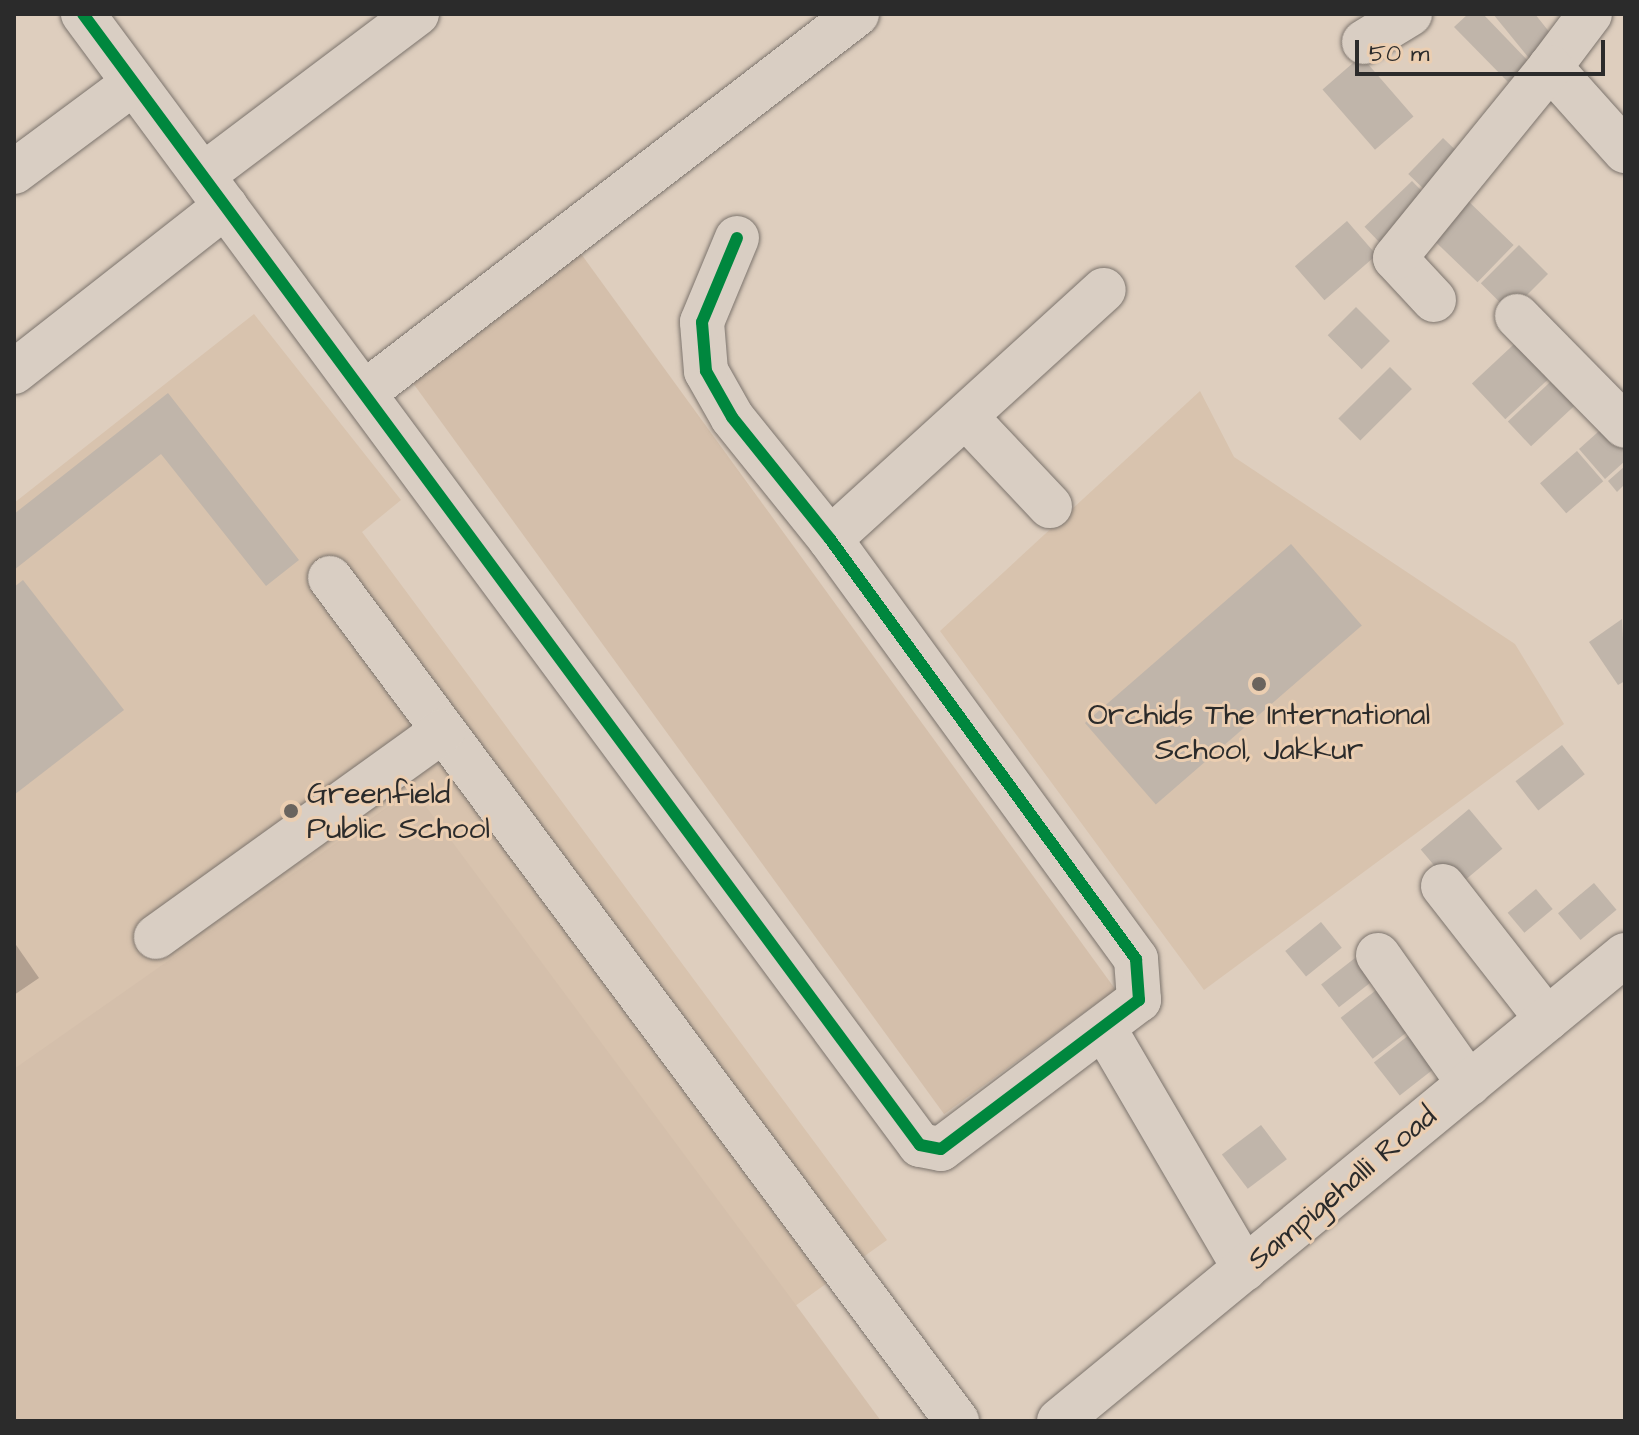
<!DOCTYPE html>
<html>
<head>
<meta charset="utf-8">
<style>
	body { margin:0 }
	#map { position:relative; width:1639px; height:1435px; overflow:hidden; background:#decebe; font-family:"Architects Daughter",sans-serif }
	div>[style] { position:absolute }
	.built>* { inset:0; background:#d8c3ae }
	.green>* { inset:0; background:#d4bfab; transform-origin:0 0 }
	.water>* { inset:0; background:#b2a090 }
	.building>* { inset:0; background:#c0b5aa; transform-origin:0 0 }
	.roads { filter:drop-shadow(0 0 2px #7c746d) drop-shadow(0 0 2px #7c746d) }
	.minor>* { height:44px; margin:-22px; padding:0 22px; transform-origin:22px; border-radius:22px; background:#d9cec3 }
	.cycleway>* { height:12px; margin:-6px; padding:0 6px; transform-origin:6px; border-radius:6px; background:#00873e }
	.dots>* { width:22px; height:22px; translate:-50% -50%; box-sizing:border-box; border:4px solid #ebceb1; border-radius:50% }
	span { translate:-50% -50%; white-space:nowrap; text-align:center; line-height:1.15; -webkit-text-stroke:6px #ebceb1; paint-order:stroke }
	.poi-label { font-size:30px; color:#2b2b2b }
	.left { translate:0 -50%; text-align:left }
	.street-label { font-size:30px; color:#2b2b2b }
	.frame { position:absolute; inset:0; border:16px solid #2b2b2b; pointer-events:none }
	.scale { position:absolute; left:1355px; top:40px; width:250px; height:36px; box-sizing:border-box; border:4px solid #2b2b2b; border-top:0; padding-left:10px; font-size:24px; line-height:28px; white-space:nowrap; color:#2b2b2b; -webkit-text-stroke:6px #ebceb1; paint-order:stroke }
</style>
</head>
<body>
<div id="map">
	<div class="built">
		<div style="clip-path:polygon(254px 314px,401px 500px,362px 532px,887px 1240px,635px 1421px,14px 1090px,14px 503px)"></div>
		<div style="clip-path:polygon(1200px 391px,1234px 457px,1515px 644px,1564px 724px,1204px 990px,940px 631px)"></div>
	</div>
	<div class="green">
		<div style="left:579px;top:251px;width:913px;height:212px;rotate:54deg"></div>
		<div style="clip-path:polygon(413px 789px,796px 1305px,881px 1421px,14px 1421px,14px 1069px)"></div>
	</div>
	<div class="water">
		<div style="clip-path:polygon(14px 942px,39px 978px,14px 995px)"></div>
	</div>
	<div class="building">
		<div style="clip-path:polygon(1468px 14px,1483px 14px,1529px 62px,1508px 82px,1454px 27px)"></div>
		<div style="clip-path:polygon(1493px 14px,1535px 14px,1558px 43px,1533px 63px)"></div>
		<div style="left:1361px;top:56px;width:80px;height:51px;rotate:49deg"></div>
		<div style="left:1443px;top:138px;width:39px;height:50px;rotate:44deg"></div>
		<div style="left:1412px;top:181px;width:29px;height:66px;rotate:46deg"></div>
		<div style="left:1464px;top:197px;width:69px;height:52px;rotate:44deg"></div>
		<div style="left:1347px;top:221px;width:45px;height:69px;rotate:49deg"></div>
		<div style="left:1519px;top:245px;width:41px;height:54px;rotate:45deg"></div>
		<div style="left:1356px;top:307px;width:48px;height:40px;rotate:45deg"></div>
		<div style="left:1526px;top:333px;width:49px;height:74px;rotate:47deg"></div>
		<div style="left:1390px;top:367px;width:31px;height:73px;rotate:45deg"></div>
		<div style="left:1562px;top:371px;width:34px;height:74px;rotate:47deg"></div>
		<div style="clip-path:polygon(168px 393px,299px 560px,266px 586px,161px 454px,14px 570px,14px 514px)"></div>
		<div style="clip-path:polygon(1608px 423px,1625px 442px,1625px 461px,1605px 479px,1579px 449px)"></div>
		<div style="left:1577px;top:451px;width:40px;height:49px;rotate:49deg"></div>
		<div style="clip-path:polygon(1625px 466px,1625px 484px,1617px 492px,1608px 481px)"></div>
		<div style="left:1291px;top:544px;width:108px;height:273px;rotate:49deg"></div>
		<div style="clip-path:polygon(23px 580px,124px 710px,14px 795px,14px 587px)"></div>
		<div style="clip-path:polygon(1622px 619px,1625px 681px,1618px 685px,1589px 642px)"></div>
		<div style="left:1562px;top:745px;width:37px;height:59px;rotate:52deg"></div>
		<div style="left:1469px;top:809px;width:52px;height:63px;rotate:50deg"></div>
		<div style="left:1594px;top:883px;width:35px;height:47px;rotate:50deg"></div>
		<div style="left:1536px;top:889px;width:26px;height:37px;rotate:50deg"></div>
		<div style="left:1321px;top:922px;width:33px;height:46px;rotate:51deg"></div>
		<div style="left:1355px;top:958px;width:29px;height:43px;rotate:52deg"></div>
		<div style="left:1384px;top:984px;width:52px;height:55px;rotate:52deg"></div>
		<div style="left:1418px;top:1028px;width:42px;height:56px;rotate:52deg"></div>
		<div style="left:1261px;top:1125px;width:43px;height:49px;rotate:53deg"></div>
	</div>
	<div class="roads">
		<div class="minor">
			<div style="left:83px;top:14px;width:1407px;rotate:53.5deg"></div>
			<div style="left:920px;top:1145px;width:21px;rotate:11deg"></div>
			<div style="left:941px;top:1149px;width:248px;rotate:-37deg"></div>
			<div style="left:1139px;top:1000px;width:41px;rotate:-94.2deg"></div>
			<div style="left:1136px;top:959px;width:520px;rotate:-126.08deg"></div>
			<div style="left:830px;top:539px;width:156px;rotate:-128.8deg"></div>
			<div style="left:732px;top:417px;width:53px;rotate:-119.5deg"></div>
			<div style="left:706px;top:371px;width:49px;rotate:-94.7deg"></div>
			<div style="left:702px;top:322px;width:91px;rotate:-67.4deg"></div>
			<div style="left:1590px;top:14px;width:66px;rotate:127deg"></div>
			<div style="left:1550px;top:67px;width:113px;rotate:48.2deg"></div>
			<div style="left:1364px;top:42px;width:54px;rotate:-31.3deg"></div>
			<div style="left:14px;top:172px;width:149px;rotate:-36.6deg"></div>
			<div style="left:203px;top:175px;width:268px;rotate:-37deg"></div>
			<div style="left:1434px;top:300px;width:57px;rotate:-132.9deg"></div>
			<div style="left:1395px;top:258px;width:246px;rotate:-50.9deg"></div>
			<div style="left:1517px;top:316px;width:154px;rotate:45.5deg"></div>
			<div style="left:14px;top:372px;width:269px;rotate:-38.1deg"></div>
			<div style="left:364px;top:393px;width:622px;rotate:-37.55deg"></div>
			<div style="left:967px;top:418px;width:121px;rotate:46.7deg"></div>
			<div style="left:830px;top:539px;width:370px;rotate:-42.3deg"></div>
			<div style="left:330px;top:578px;width:1051px;rotate:53.36deg"></div>
			<div style="left:1443px;top:886px;width:169px;rotate:52deg"></div>
			<div style="left:156px;top:937px;width:353px;rotate:-35.7deg"></div>
			<div style="left:1378px;top:955px;width:158px;rotate:54.8deg"></div>
			<div style="left:1104px;top:1028px;width:279px;rotate:59.7deg"></div>
			<div style="left:1059px;top:1421px;width:733px;rotate:-39.47deg"></div>
		</div>
	</div>
	<div class="cycleway">
		<div style="left:83px;top:14px;width:1407px;rotate:53.5deg"></div>
		<div style="left:920px;top:1145px;width:21px;rotate:11deg"></div>
		<div style="left:941px;top:1149px;width:248px;rotate:-37deg"></div>
		<div style="left:1139px;top:1000px;width:41px;rotate:-94.2deg"></div>
		<div style="left:1136px;top:959px;width:520px;rotate:-126.08deg"></div>
		<div style="left:830px;top:539px;width:156px;rotate:-128.8deg"></div>
		<div style="left:732px;top:417px;width:53px;rotate:-119.5deg"></div>
		<div style="left:706px;top:371px;width:49px;rotate:-94.7deg"></div>
		<div style="left:702px;top:322px;width:91px;rotate:-67.4deg"></div>
	</div>
	<div class="dots">
		<div style="left:1259px;top:684px;background:#6a645e"></div>
		<div style="left:291px;top:811px;background:#6a645e"></div>
	</div>
	<div class="poi-label">
		<span style="left:1259px;top:732px">Orchids The International<br>School, Jakkur</span>
		<span class="left" style="left:307px;top:811px">Greenfield<br>Public School</span>
	</div>
	<div class="street-label">
		<span style="left:1342px;top:1188px;rotate:-40deg">Sampigehalli Road</span>
	</div>
	<div class="frame"></div>
	<div class="scale">50 m</div>
</div>
</body>
</html>
